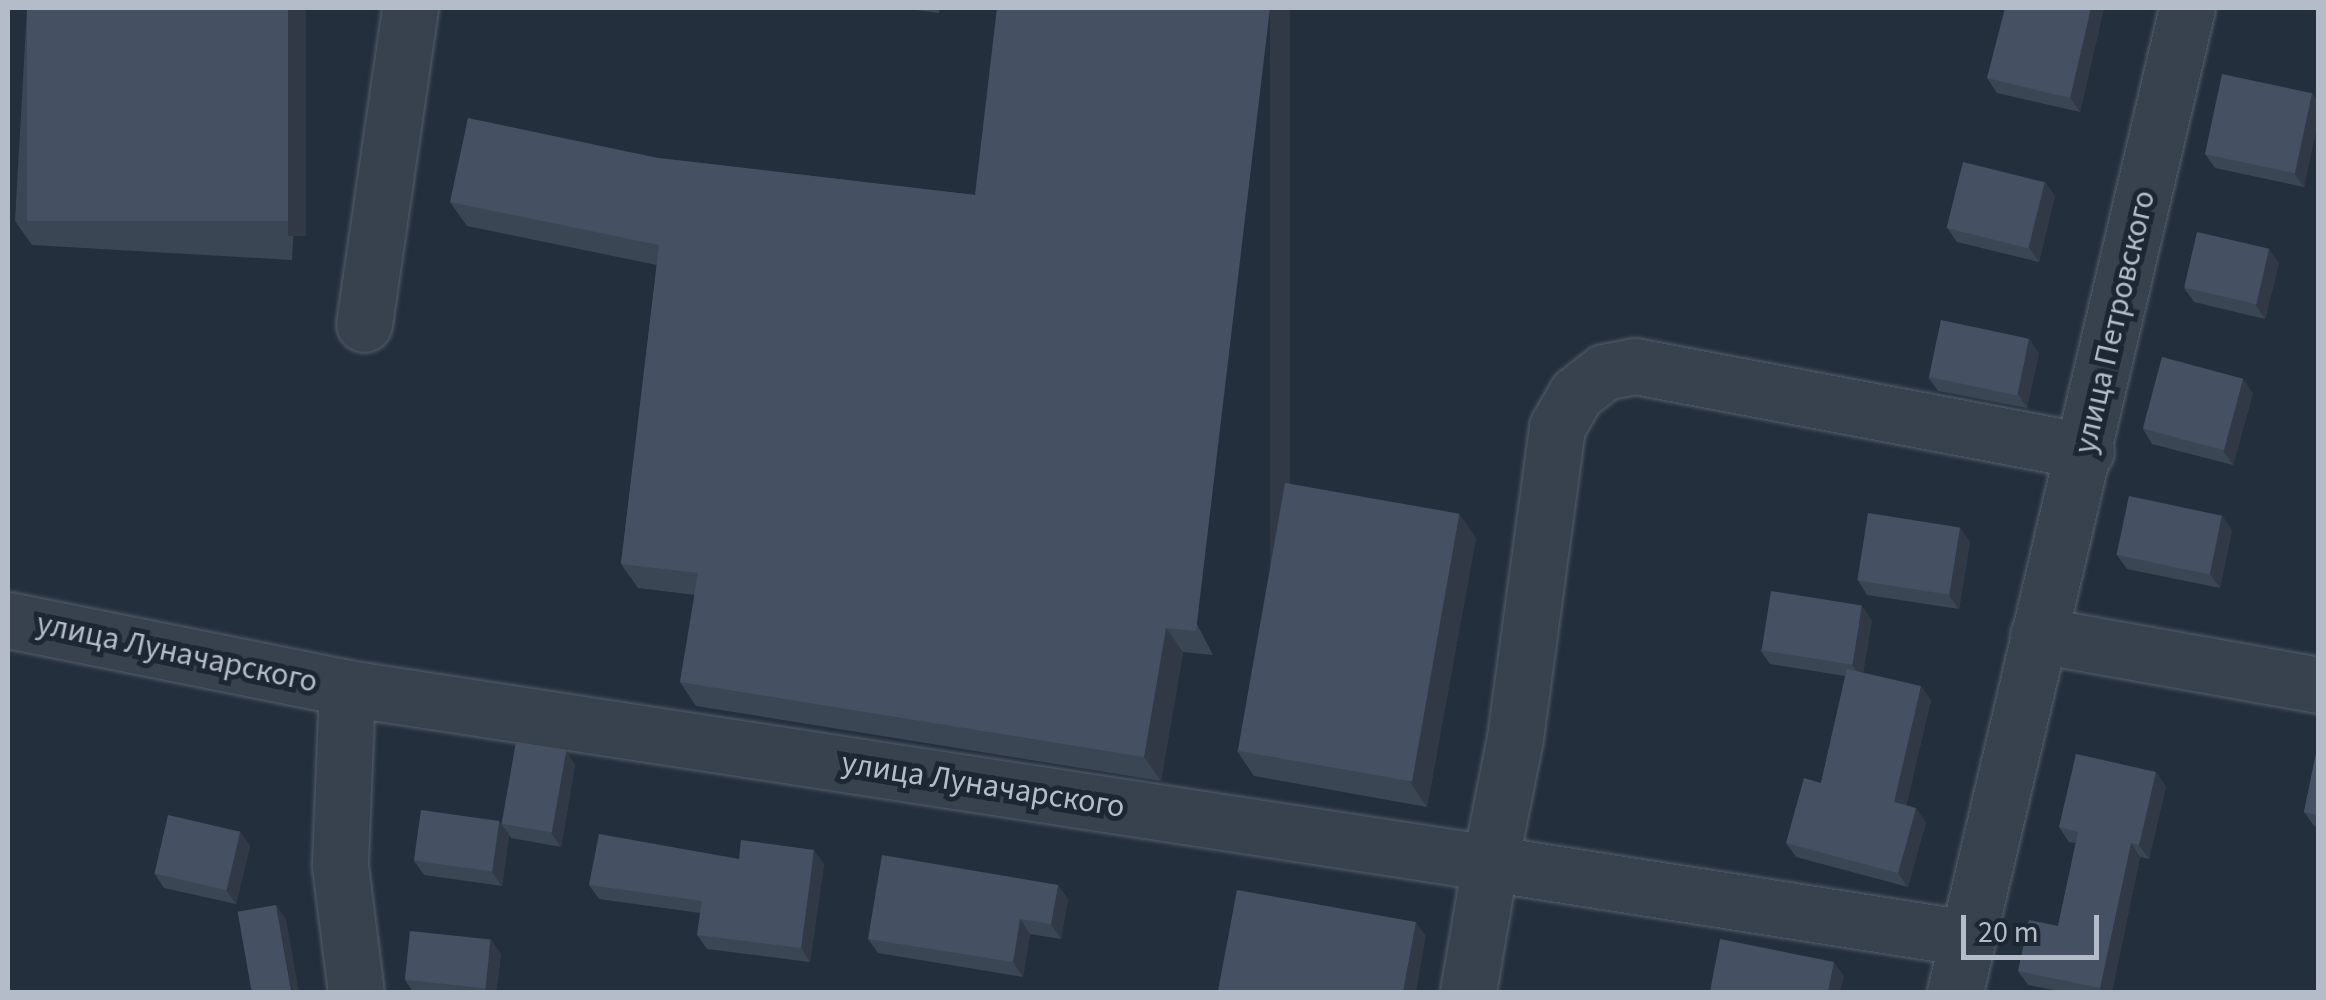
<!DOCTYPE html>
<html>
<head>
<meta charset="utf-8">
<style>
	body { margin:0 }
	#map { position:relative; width:2326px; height:1000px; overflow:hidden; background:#242f3e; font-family:"Source Sans 3",sans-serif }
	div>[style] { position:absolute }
	.roads { filter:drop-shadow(0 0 2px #565f6c) drop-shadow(0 0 2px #565f6c) }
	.minor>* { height:55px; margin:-27.5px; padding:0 27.5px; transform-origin:27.5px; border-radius:27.5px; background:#38414e }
	.wall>* { inset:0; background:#3b4654 }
	.shaded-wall>* { inset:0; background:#303945; transform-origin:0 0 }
	.building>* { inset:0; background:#455162; transform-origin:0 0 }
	span { translate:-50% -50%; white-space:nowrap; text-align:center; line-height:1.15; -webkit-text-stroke:10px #1d2633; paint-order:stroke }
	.street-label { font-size:32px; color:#b4bcc9 }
	.frame { position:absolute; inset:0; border:10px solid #b4bcc9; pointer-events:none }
	.scale { position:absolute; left:1961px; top:915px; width:138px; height:45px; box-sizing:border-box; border:5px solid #b4bcc9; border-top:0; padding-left:12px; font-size:30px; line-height:35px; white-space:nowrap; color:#b4bcc9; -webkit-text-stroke:8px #1d2633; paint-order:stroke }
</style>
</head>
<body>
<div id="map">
	<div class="roads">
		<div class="minor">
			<div style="left:364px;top:324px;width:319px;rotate:-81.7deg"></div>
			<div style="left:8px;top:620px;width:346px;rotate:11.3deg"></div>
			<div style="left:347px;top:688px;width:1156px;rotate:8.7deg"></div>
			<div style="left:1490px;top:863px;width:131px;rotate:99.7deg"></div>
			<div style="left:2038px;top:635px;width:284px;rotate:10.1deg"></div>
			<div style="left:347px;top:688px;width:178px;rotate:92.3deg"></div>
			<div style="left:340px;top:866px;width:127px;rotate:82.8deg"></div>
			<div style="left:1967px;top:938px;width:483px;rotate:-171.1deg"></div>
			<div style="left:1490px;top:863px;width:127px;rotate:-78.7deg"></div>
			<div style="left:1515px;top:738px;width:314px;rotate:-82.3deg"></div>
			<div style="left:1557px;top:427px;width:38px;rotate:-60deg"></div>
			<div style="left:1576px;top:394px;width:36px;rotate:-38deg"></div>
			<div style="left:1604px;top:372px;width:32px;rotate:-11deg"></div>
			<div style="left:1635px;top:366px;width:459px;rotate:10.7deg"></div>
			<div style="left:1955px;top:992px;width:1011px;rotate:-76.73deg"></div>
		</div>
	</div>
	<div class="wall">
		<div style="clip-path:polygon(27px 8px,306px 8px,292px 260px,32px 245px,15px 221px)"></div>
		<div style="clip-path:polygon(900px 8px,940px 8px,939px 13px)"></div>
		<div style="clip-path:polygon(2104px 8px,2080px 112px,1997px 93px,1987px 78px)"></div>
		<div style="clip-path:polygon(2312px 93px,2318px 103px,2318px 121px,2304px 187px,2215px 168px,2205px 154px)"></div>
		<div style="clip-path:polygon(658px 158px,975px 195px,1213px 655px,1183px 652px,1161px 781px,696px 706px,680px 682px,695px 595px,638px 588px,621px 564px,657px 265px,467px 226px,450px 202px)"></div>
		<div style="clip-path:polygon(2045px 182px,2055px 196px,2039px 262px,1957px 242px,1947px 228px)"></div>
		<div style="clip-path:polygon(2279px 263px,2265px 319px,2194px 302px,2184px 288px)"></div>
		<div style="clip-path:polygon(2039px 353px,2027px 408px,1938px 391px,1928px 377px)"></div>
		<div style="clip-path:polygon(2253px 393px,2233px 465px,2152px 444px,2143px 429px)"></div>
		<div style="clip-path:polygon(1459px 514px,1476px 538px,1427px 807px,1254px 776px,1237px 751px)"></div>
		<div style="clip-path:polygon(1960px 528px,1970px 542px,1959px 609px,1867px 595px,1858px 580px)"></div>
		<div style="clip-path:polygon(2232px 530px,2220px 588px,2127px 569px,2117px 555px)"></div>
		<div style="clip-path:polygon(1872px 620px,1863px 673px,1931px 700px,1906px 805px,1926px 822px,1908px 887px,1796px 857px,1786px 843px,1821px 783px,1845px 676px,1770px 664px,1760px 650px)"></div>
		<div style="clip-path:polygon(2318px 744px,2318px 827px,2314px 826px,2304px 812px)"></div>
		<div style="clip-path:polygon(566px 751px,575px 765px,561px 847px,511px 838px,501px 824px)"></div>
		<div style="clip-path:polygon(2166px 786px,2149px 859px,2140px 857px,2112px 992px,2064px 992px,2028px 985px,2018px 971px,2058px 926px,2076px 843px,2069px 842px,2059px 827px)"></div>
		<div style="clip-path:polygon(499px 821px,509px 835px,502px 886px,424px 875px,414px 861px)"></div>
		<div style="clip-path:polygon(240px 831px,250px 846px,236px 904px,164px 888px,154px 873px)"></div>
		<div style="clip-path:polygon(739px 859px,824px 864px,810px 962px,707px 949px,697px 935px,700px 913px,599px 899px,589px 885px)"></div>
		<div style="clip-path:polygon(1058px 885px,1068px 899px,1061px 939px,1030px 934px,1023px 977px,878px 953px,868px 939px)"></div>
		<div style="clip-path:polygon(501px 954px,496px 992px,413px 992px,405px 980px)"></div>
	</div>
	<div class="shaded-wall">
		<div style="left:288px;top:8px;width:18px;height:228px"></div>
		<div style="left:1270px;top:8px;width:20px;height:627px"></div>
		<div style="clip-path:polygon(2091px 8px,2104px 8px,2080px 112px,2070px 98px)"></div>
		<div style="clip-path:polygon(2312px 93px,2318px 103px,2318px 121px,2304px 187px,2294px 173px)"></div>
		<div style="clip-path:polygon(2045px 182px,2055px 196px,2039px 262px,2029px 247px)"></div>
		<div style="clip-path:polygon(2269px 249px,2279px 263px,2265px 319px,2255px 304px)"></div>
		<div style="clip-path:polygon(2029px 338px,2039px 353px,2027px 408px,2018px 394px)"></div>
		<div style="clip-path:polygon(2243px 379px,2253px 393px,2233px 465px,2223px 451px)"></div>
		<div style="clip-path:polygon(1459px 514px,1476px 538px,1427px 807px,1410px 782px)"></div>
		<div style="clip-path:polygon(2222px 515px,2232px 530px,2220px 588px,2210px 574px)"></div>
		<div style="clip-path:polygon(1960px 528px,1970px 542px,1959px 609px,1949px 595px)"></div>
		<div style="clip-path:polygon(1862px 606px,1872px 620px,1862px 679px,1852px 665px)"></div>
		<div style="clip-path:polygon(1166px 628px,1183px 652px,1161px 781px,1144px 757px)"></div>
		<div style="clip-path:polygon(1921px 686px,1931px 700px,1904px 816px,1894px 802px)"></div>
		<div style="clip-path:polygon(566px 751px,575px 765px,561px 847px,551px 833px)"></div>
		<div style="clip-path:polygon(2156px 772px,2166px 786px,2149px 859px,2139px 845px)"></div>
		<div style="clip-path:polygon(1916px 808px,1926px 822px,1908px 887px,1898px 873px)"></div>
		<div style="clip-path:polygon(499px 821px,509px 835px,502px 886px,492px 872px)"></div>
		<div style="clip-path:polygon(240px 831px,250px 846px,236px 904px,226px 890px)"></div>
		<div style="clip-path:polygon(2131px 843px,2140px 857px,2112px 992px,2103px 992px,2100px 988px)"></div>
		<div style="clip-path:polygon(814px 850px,824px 864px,810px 962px,801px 948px)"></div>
		<div style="clip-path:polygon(1058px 885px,1068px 899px,1061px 939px,1051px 924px)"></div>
		<div style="clip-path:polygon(276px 905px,286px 919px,299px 992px,292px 992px)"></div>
		<div style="clip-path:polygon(1020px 919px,1030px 934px,1023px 977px,1013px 962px)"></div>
		<div style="clip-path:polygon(1416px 922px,1426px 936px,1416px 992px,1403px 992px)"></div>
		<div style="clip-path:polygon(491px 939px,501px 954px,496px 992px,488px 992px,485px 988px)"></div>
		<div style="clip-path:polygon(1834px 962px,1844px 976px,1840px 992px,1828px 992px)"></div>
	</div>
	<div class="building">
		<div style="left:27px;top:8px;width:261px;height:213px"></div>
		<div style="clip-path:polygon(997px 8px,1270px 8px,1196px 631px,1166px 628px,1144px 757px,680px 682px,698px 573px,621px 564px,659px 245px,450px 202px,468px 118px,658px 158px,975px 195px)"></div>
		<div style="clip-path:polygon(2005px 8px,2091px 8px,2070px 98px,1987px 78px)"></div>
		<div style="left:2222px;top:74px;width:92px;height:82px;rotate:12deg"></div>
		<div style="left:1963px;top:162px;width:84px;height:68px;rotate:14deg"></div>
		<div style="left:2197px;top:232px;width:74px;height:57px;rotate:13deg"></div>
		<div style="left:1941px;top:320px;width:90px;height:58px;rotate:12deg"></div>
		<div style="left:2162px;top:357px;width:84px;height:74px;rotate:15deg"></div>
		<div style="left:1285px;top:483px;width:177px;height:272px;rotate:10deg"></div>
		<div style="left:2129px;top:496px;width:95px;height:60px;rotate:12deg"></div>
		<div style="left:1868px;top:513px;width:93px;height:68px;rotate:9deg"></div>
		<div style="left:1771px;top:591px;width:92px;height:60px;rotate:9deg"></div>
		<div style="clip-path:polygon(1847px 669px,1921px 686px,1894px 802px,1916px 808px,1898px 873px,1786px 843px,1804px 778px,1821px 783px)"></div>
		<div style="left:516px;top:742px;width:51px;height:83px;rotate:10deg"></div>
		<div style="clip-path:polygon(2318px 744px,2318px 815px,2304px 812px)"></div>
		<div style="clip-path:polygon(2076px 754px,2156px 772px,2139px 845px,2131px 843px,2100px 988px,2018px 971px,2029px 920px,2058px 926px,2078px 832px,2059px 827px)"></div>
		<div style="left:421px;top:810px;width:79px;height:51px;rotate:8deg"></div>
		<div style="left:168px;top:815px;width:74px;height:60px;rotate:13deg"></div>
		<div style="clip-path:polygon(599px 834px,739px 859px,741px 840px,814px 850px,801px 948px,697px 935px,702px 901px,589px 885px)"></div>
		<div style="clip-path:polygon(882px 855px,1058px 885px,1051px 924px,1020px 919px,1013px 962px,868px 939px)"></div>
		<div style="clip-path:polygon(1237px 890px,1416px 922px,1403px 992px,1225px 992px,1218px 991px)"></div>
		<div style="left:276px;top:905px;width:88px;height:39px;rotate:80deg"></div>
		<div style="left:410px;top:931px;width:81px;height:49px;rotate:6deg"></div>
		<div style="clip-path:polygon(1720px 939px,1834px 962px,1828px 992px,1710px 992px)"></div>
	</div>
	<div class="street-label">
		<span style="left:2115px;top:322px;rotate:-77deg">улица Петровского</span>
		<span style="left:177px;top:653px;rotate:12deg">улица Луначарского</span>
		<span style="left:983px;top:785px;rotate:9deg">улица Луначарского</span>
	</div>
	<div class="frame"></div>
	<div class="scale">20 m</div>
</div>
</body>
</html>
